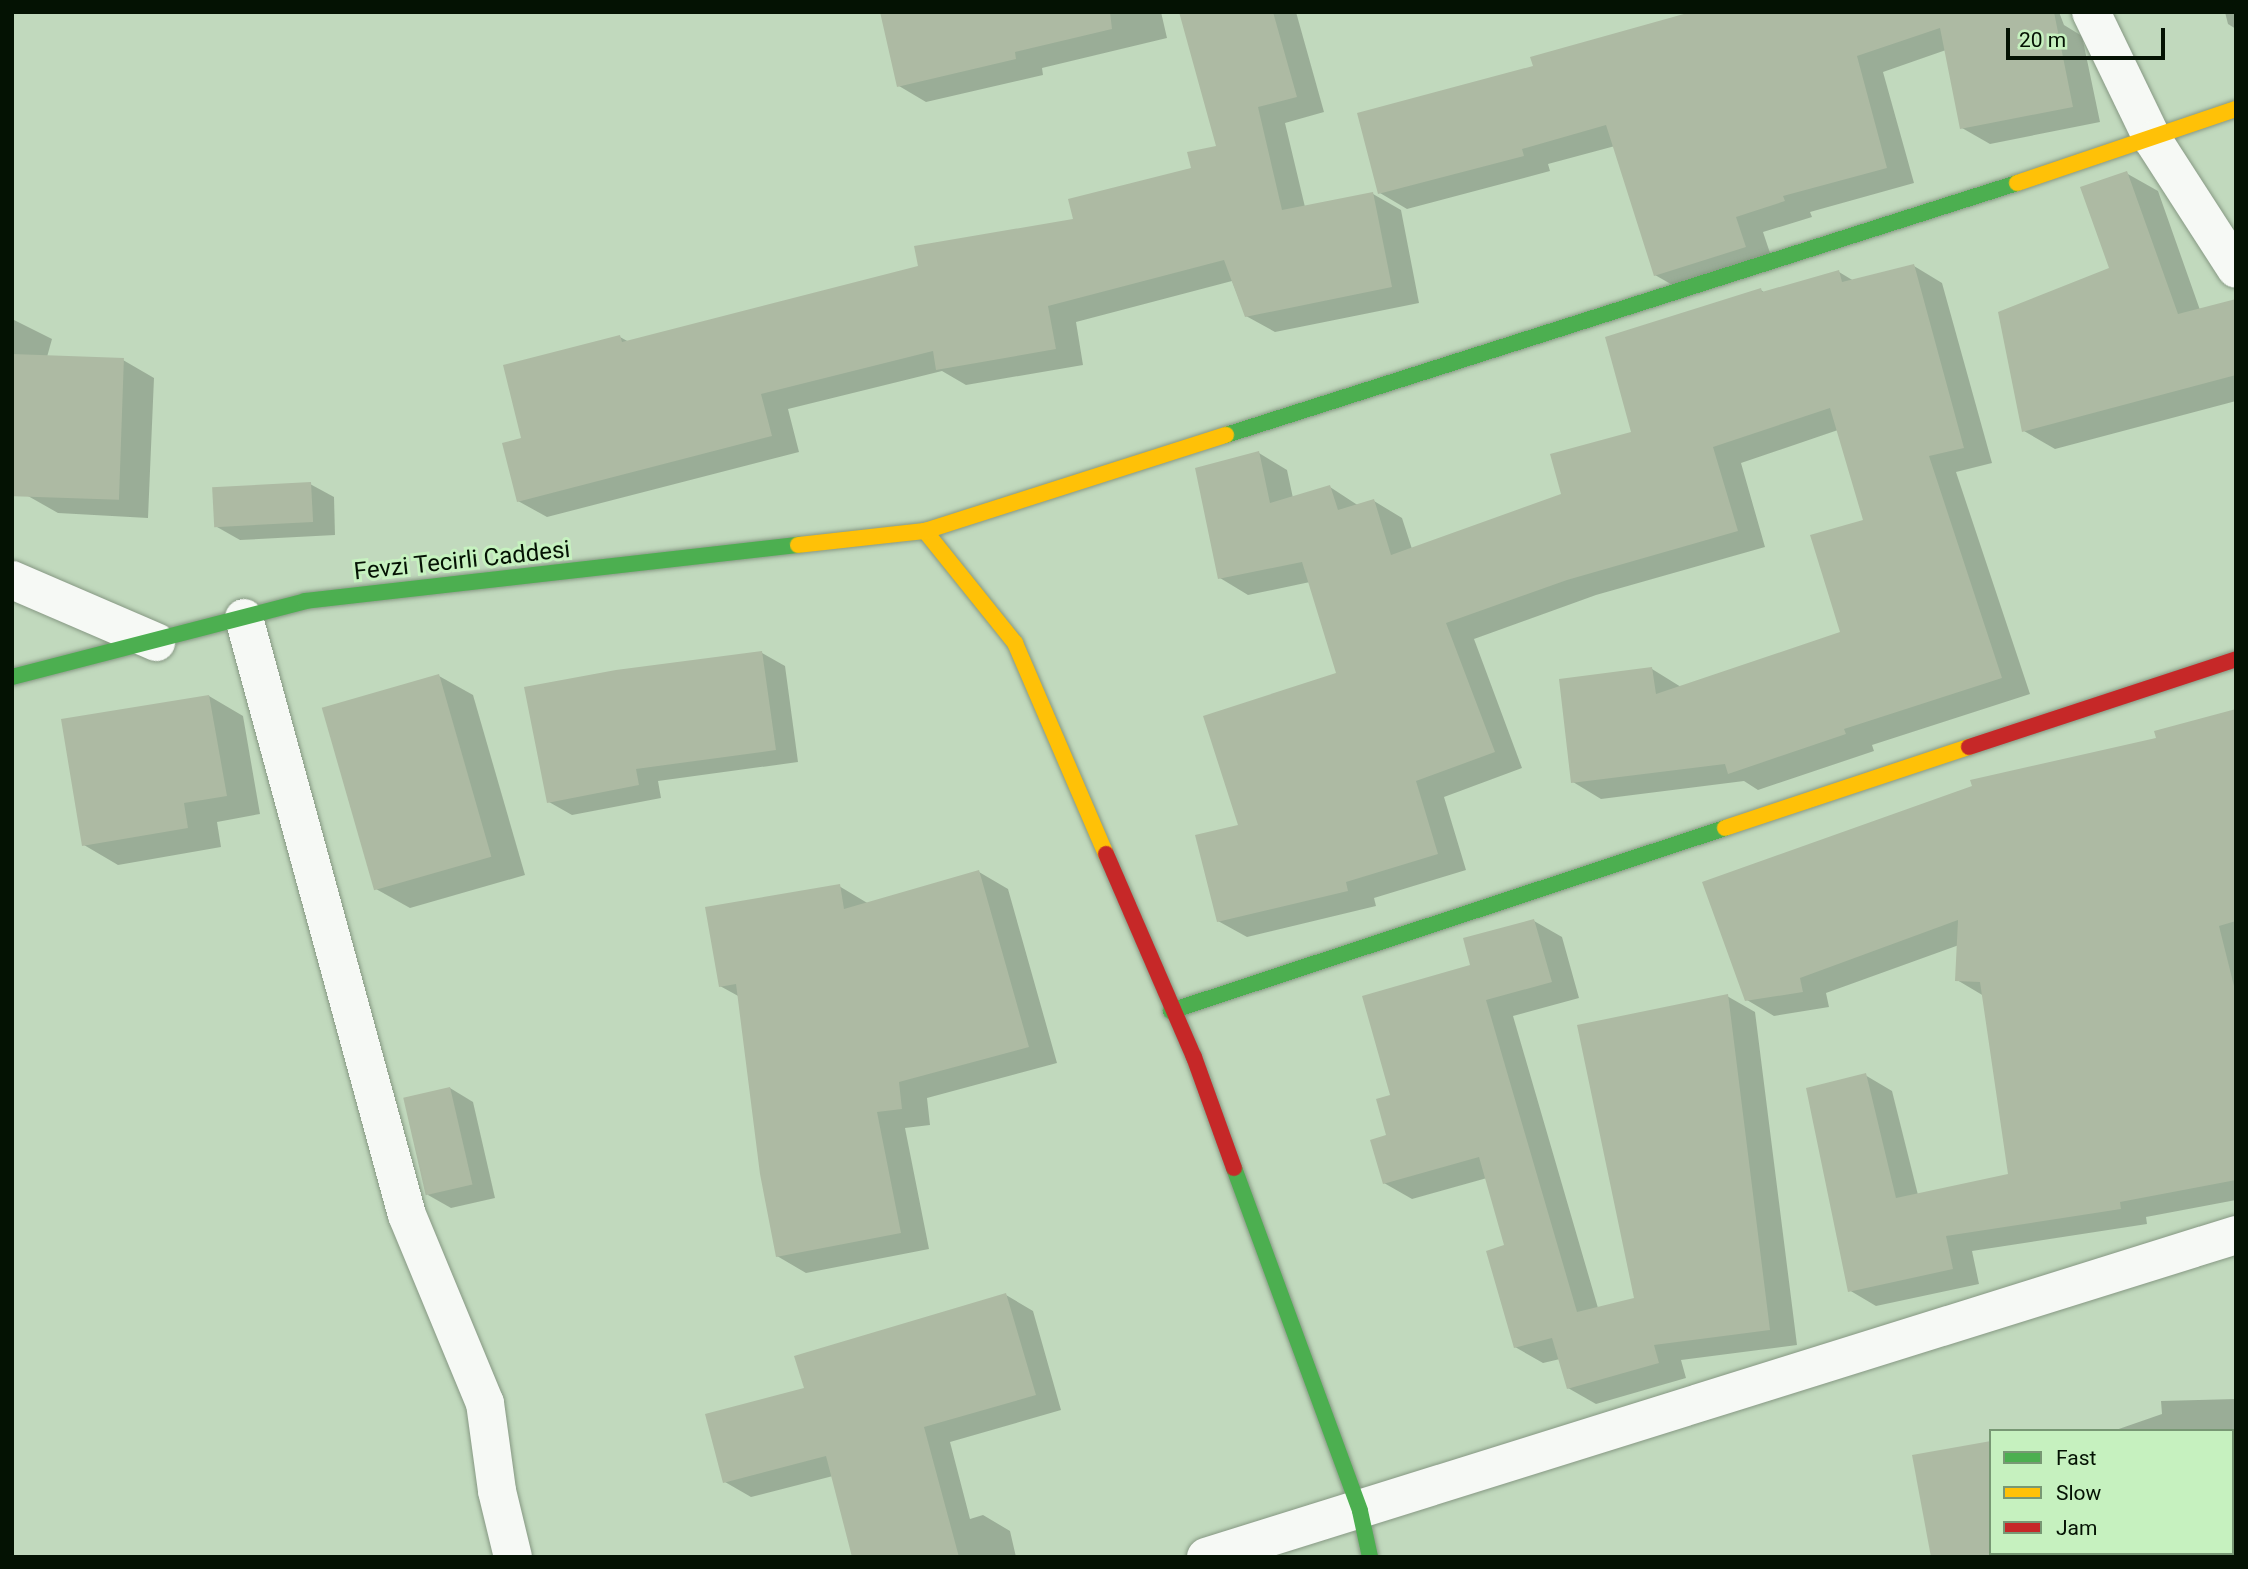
<!DOCTYPE html>
<html>
<head>
<meta charset="utf-8">
<style>
	body { margin:0 }
	#map { position:relative; width:2248px; height:1569px; overflow:hidden; background:#c1d9bd; font-family:Roboto,sans-serif }
	div>[style] { position:absolute }
	.shadow>* { inset:0; background:#0003 }
	.building>* { inset:0; background:#adbaa3; transform-origin:0 0 }
	.roads { filter:drop-shadow(0 0 2px #869883) drop-shadow(0 0 2px #869883) }
	.street>* { height:38px; margin:-19px; padding:0 19px; transform-origin:19px; border-radius:19px; background:#f6f9f5 }
	.fast>* { height:16px; margin:-8px; padding:0 8px; transform-origin:8px; border-radius:8px; background:#4caf50 }
	.slow>* { height:16px; margin:-8px; padding:0 8px; transform-origin:8px; border-radius:8px; background:#ffc107 }
	.jam>* { height:16px; margin:-8px; padding:0 8px; transform-origin:8px; border-radius:8px; background:#c62828 }
	span { translate:-50% -50%; white-space:nowrap; text-align:center; line-height:1.15; -webkit-text-stroke:6px #c6f1bf; paint-order:stroke }
	.street-label { font-size:24px; color:#041203 }
	.frame { position:absolute; inset:0; border:14px solid #041203; pointer-events:none }
	.legend { position:absolute; left:1989px; top:1429px; width:245px; height:126px; box-sizing:border-box; background:#c6f1bf; border:2px solid #789874; margin:0; padding:9px 12px; list-style:none; font-size:21px; color:#041203 }
	.legend li { display:flex; align-items:center; gap:14px; height:35px }
	.legend b { width:35px; border:2px solid #789874 }
	.scale { position:absolute; left:2006px; top:28px; width:159px; height:32px; box-sizing:border-box; border:4px solid #041203; border-top:0; padding-left:9px; font-size:21px; line-height:24px; white-space:nowrap; color:#041203; -webkit-text-stroke:5px #c6f1bf; paint-order:stroke }
</style>
</head>
<body>
<div id="map">
	<div class="shadow">
		<div style="clip-path:polygon(882px 12px,1161px 12px,1167px 38px,1042px 68px,1043px 75px,926px 102px,899px 86px)"></div>
		<div style="clip-path:polygon(1186px 12px,1296px 12px,1324px 112px,1285px 123px,1305px 207px,1373px 194px,1401px 210px,1419px 303px,1275px 332px,1246px 316px,1232px 281px,1076px 322px,1083px 365px,966px 385px,942px 371px,788px 409px,799px 452px,547px 517px,518px 501px,523px 439px,620px 337px,629px 342px,920px 267px,1075px 220px,1193px 169px,1218px 147px)"></div>
		<div style="clip-path:polygon(1697px 12px,2059px 12px,2064px 25px,2082px 36px,2100px 122px,1990px 144px,1962px 128px,1946px 50px,1883px 72px,1914px 183px,1810px 212px,1812px 217px,1763px 232px,1773px 262px,1683px 291px,1655px 275px,1615px 146px,1548px 164px,1550px 171px,1407px 209px,1380px 193px,1535px 67px)"></div>
		<div style="clip-path:polygon(2225px 12px,2236px 12px,2236px 29px,2228px 24px)"></div>
		<div style="clip-path:polygon(2126px 173px,2158px 191px,2200px 310px,2236px 303px,2236px 401px,2055px 449px,2024px 431px,2111px 269px)"></div>
		<div style="clip-path:polygon(1914px 266px,1942px 283px,1992px 463px,1956px 472px,2030px 694px,1872px 745px,1874px 751px,1758px 790px,1744px 781px,1601px 799px,1573px 782px,1652px 669px,1681px 687px,1842px 633px,1865px 521px,1838px 430px,1741px 463px,1765px 547px,1596px 595px,1474px 639px,1522px 768px,1444px 797px,1466px 870px,1374px 898px,1376px 906px,1247px 937px,1218px 921px,1240px 826px,1339px 674px,1310px 582px,1248px 595px,1220px 578px,1259px 453px,1287px 470px,1293px 498px,1330px 487px,1359px 506px,1374px 501px,1402px 518px,1412px 549px,1564px 495px,1634px 433px,1761px 290px,1765px 293px,1839px 272px,1854px 281px)"></div>
		<div style="clip-path:polygon(12px 319px,52px 339px,47px 357px,123px 360px,154px 378px,148px 518px,58px 513px,28px 496px,12px 476px)"></div>
		<div style="clip-path:polygon(310px 484px,334px 497px,335px 535px,240px 540px,217px 527px)"></div>
		<div style="clip-path:polygon(762px 653px,785px 666px,798px 762px,658px 781px,661px 798px,572px 815px,549px 802px)"></div>
		<div style="clip-path:polygon(439px 676px,473px 695px,525px 875px,410px 908px,376px 889px)"></div>
		<div style="clip-path:polygon(209px 696px,243px 716px,260px 814px,217px 822px,221px 847px,118px 865px,84px 845px)"></div>
		<div style="clip-path:polygon(2236px 710px,2236px 1200px,2146px 1217px,2147px 1224px,1972px 1251px,1979px 1284px,1876px 1306px,1849px 1290px,1865px 1075px,1892px 1091px,1918px 1195px,2010px 1176px,1984px 996px,1957px 980px,1959px 945px,1826px 993px,1829px 1007px,1774px 1016px,1747px 1000px,2158px 739px)"></div>
		<div style="clip-path:polygon(979px 872px,1008px 889px,1057px 1063px,927px 1098px,930px 1125px,905px 1128px,929px 1249px,806px 1273px,777px 1256px,740px 997px,720px 986px,839px 886px,869px 904px)"></div>
		<div style="clip-path:polygon(1534px 921px,1562px 937px,1579px 998px,1513px 1016px,1598px 1308px,1636px 1299px,1727px 996px,1755px 1012px,1797px 1345px,1681px 1360px,1686px 1378px,1596px 1404px,1568px 1388px,1560px 1359px,1543px 1363px,1515px 1347px,1506px 1247px,1487px 1178px,1412px 1199px,1384px 1183px,1392px 1096px,1473px 966px)"></div>
		<div style="clip-path:polygon(450px 1088px,473px 1102px,495px 1198px,451px 1208px,428px 1195px)"></div>
		<div style="clip-path:polygon(1006px 1295px,1033px 1311px,1061px 1410px,950px 1442px,970px 1519px,983px 1515px,1010px 1531px,1016px 1557px,854px 1557px,833px 1476px,751px 1497px,725px 1482px,806px 1389px)"></div>
		<div style="clip-path:polygon(2236px 1399px,2236px 1557px,1932px 1557px,2232px 1553px,2232px 1431px,2113px 1431px,2162px 1414px,2161px 1401px)"></div>
	</div>
	<div class="building">
		<div style="clip-path:polygon(880px 12px,1110px 12px,1112px 29px,1015px 52px,1016px 59px,897px 87px)"></div>
		<div style="clip-path:polygon(1179px 12px,1273px 12px,1297px 97px,1258px 107px,1282px 210px,1373px 192px,1392px 287px,1245px 317px,1224px 260px,1048px 306px,1056px 349px,936px 370px,933px 351px,761px 394px,772px 436px,517px 502px,502px 443px,521px 438px,503px 365px,620px 335px,622px 342px,918px 266px,914px 246px,1073px 219px,1068px 199px,1191px 168px,1187px 152px,1216px 146px)"></div>
		<div style="clip-path:polygon(1691px 12px,2054px 12px,2073px 107px,1960px 129px,1940px 28px,1857px 56px,1887px 168px,1783px 196px,1785px 201px,1736px 217px,1746px 247px,1654px 276px,1606px 125px,1522px 149px,1524px 156px,1378px 194px,1357px 113px,1533px 66px,1530px 57px)"></div>
		<div style="clip-path:polygon(2127px 171px,2178px 314px,2236px 299px,2236px 375px,2022px 432px,1998px 312px,2109px 268px,2080px 187px)"></div>
		<div style="clip-path:polygon(1914px 264px,1964px 448px,1929px 456px,2002px 678px,1844px 729px,1846px 734px,1728px 774px,1725px 764px,1571px 783px,1559px 679px,1652px 667px,1656px 694px,1840px 632px,1810px 535px,1863px 520px,1830px 408px,1713px 447px,1738px 531px,1567px 580px,1446px 623px,1495px 752px,1416px 781px,1438px 854px,1346px 882px,1348px 891px,1217px 922px,1195px 835px,1238px 825px,1203px 716px,1336px 673px,1302px 562px,1218px 579px,1195px 468px,1259px 451px,1270px 503px,1330px 485px,1338px 510px,1374px 499px,1391px 555px,1561px 494px,1550px 454px,1631px 432px,1605px 337px,1761px 288px,1762px 292px,1839px 270px,1842px 282px)"></div>
		<div style="left:12px;top:354px;width:112px;height:142px;rotate:2deg"></div>
		<div style="left:311px;top:482px;width:40px;height:99px;rotate:87deg"></div>
		<div style="clip-path:polygon(762px 651px,776px 750px,636px 769px,639px 785px,547px 803px,524px 687px,616px 670px)"></div>
		<div style="left:439px;top:674px;width:190px;height:122px;rotate:74deg"></div>
		<div style="clip-path:polygon(209px 695px,227px 796px,184px 803px,188px 828px,82px 846px,61px 719px)"></div>
		<div style="clip-path:polygon(2236px 709px,2236px 921px,2219px 926px,2236px 994px,2236px 1180px,2120px 1202px,2121px 1209px,1946px 1236px,1953px 1269px,1848px 1292px,1806px 1088px,1866px 1073px,1896px 1198px,2008px 1174px,1980px 982px,1955px 981px,1958px 920px,1800px 978px,1803px 992px,1745px 1001px,1702px 882px,1972px 786px,1970px 780px,2156px 738px,2154px 731px)"></div>
		<div style="clip-path:polygon(979px 870px,1029px 1047px,899px 1082px,902px 1109px,877px 1112px,901px 1233px,776px 1257px,760px 1174px,736px 984px,719px 987px,705px 907px,840px 884px,844px 909px)"></div>
		<div style="clip-path:polygon(1534px 919px,1552px 982px,1486px 1000px,1577px 1312px,1634px 1298px,1577px 1025px,1728px 994px,1770px 1330px,1654px 1345px,1659px 1363px,1567px 1389px,1552px 1338px,1514px 1348px,1486px 1251px,1504px 1245px,1479px 1157px,1383px 1184px,1370px 1140px,1386px 1135px,1376px 1099px,1390px 1095px,1362px 996px,1470px 965px,1463px 938px)"></div>
		<div style="left:450px;top:1087px;width:100px;height:48px;rotate:77deg"></div>
		<div style="clip-path:polygon(1006px 1293px,1036px 1395px,924px 1427px,959px 1557px,852px 1557px,826px 1456px,723px 1483px,705px 1414px,804px 1388px,794px 1356px)"></div>
		<div style="clip-path:polygon(1991px 1441px,1991px 1557px,1931px 1557px,1912px 1455px)"></div>
	</div>
	<div class="roads">
		<div class="street">
			<div style="left:2091px;top:12px;width:142px;rotate:64.2deg"></div>
			<div style="left:2153px;top:140px;width:153px;rotate:57.2deg"></div>
			<div style="left:12px;top:580px;width:157px;rotate:23.3deg"></div>
			<div style="left:244px;top:618px;width:619px;rotate:74.73deg"></div>
			<div style="left:407px;top:1215px;width:204px;rotate:67.5deg"></div>
			<div style="left:485px;top:1403px;width:89px;rotate:82.2deg"></div>
			<div style="left:497px;top:1491px;width:68px;rotate:76.4deg"></div>
			<div style="left:1206px;top:1557px;width:1079px;rotate:-17.36deg"></div>
		</div>
		<div class="fast">
			<div style="left:1226px;top:435px;width:830px;rotate:-17.67deg"></div>
			<div style="left:12px;top:677px;width:303px;rotate:-14.5deg"></div>
			<div style="left:305px;top:601px;width:496px;rotate:-6.5deg"></div>
			<div style="left:1171px;top:1011px;width:583px;rotate:-18.28deg"></div>
			<div style="left:1234px;top:1168px;width:365px;rotate:69.8deg"></div>
			<div style="left:1360px;top:1511px;width:47px;rotate:77.7deg"></div>
		</div>
		<div class="slow">
			<div style="left:2017px;top:183px;width:231px;rotate:-18.7deg"></div>
			<div style="left:925px;top:531px;width:144px;rotate:51.2deg"></div>
			<div style="left:1015px;top:643px;width:230px;rotate:66.7deg"></div>
			<div style="left:798px;top:545px;width:128px;rotate:-6.3deg"></div>
			<div style="left:925px;top:531px;width:316px;rotate:-17.7deg"></div>
			<div style="left:1725px;top:828px;width:257px;rotate:-18.4deg"></div>
		</div>
		<div class="jam">
			<div style="left:1969px;top:747px;width:281px;rotate:-18.2deg"></div>
			<div style="left:1106px;top:854px;width:221px;rotate:66.6deg"></div>
			<div style="left:1194px;top:1057px;width:118px;rotate:70.2deg"></div>
		</div>
	</div>
	<div class="street-label">
		<span style="left:462px;top:561px;rotate:-6deg">Fevzi Tecirli Caddesi</span>
	</div>
	<div class="frame"></div>
	<ul class="legend">
	<li><b style="height:9px;background:#4caf50"></b>Fast</li>
	<li><b style="height:9px;background:#ffc107"></b>Slow</li>
	<li><b style="height:9px;background:#c62828"></b>Jam</li>
	</ul>
	<div class="scale">20 m</div>
</div>
</body>
</html>
